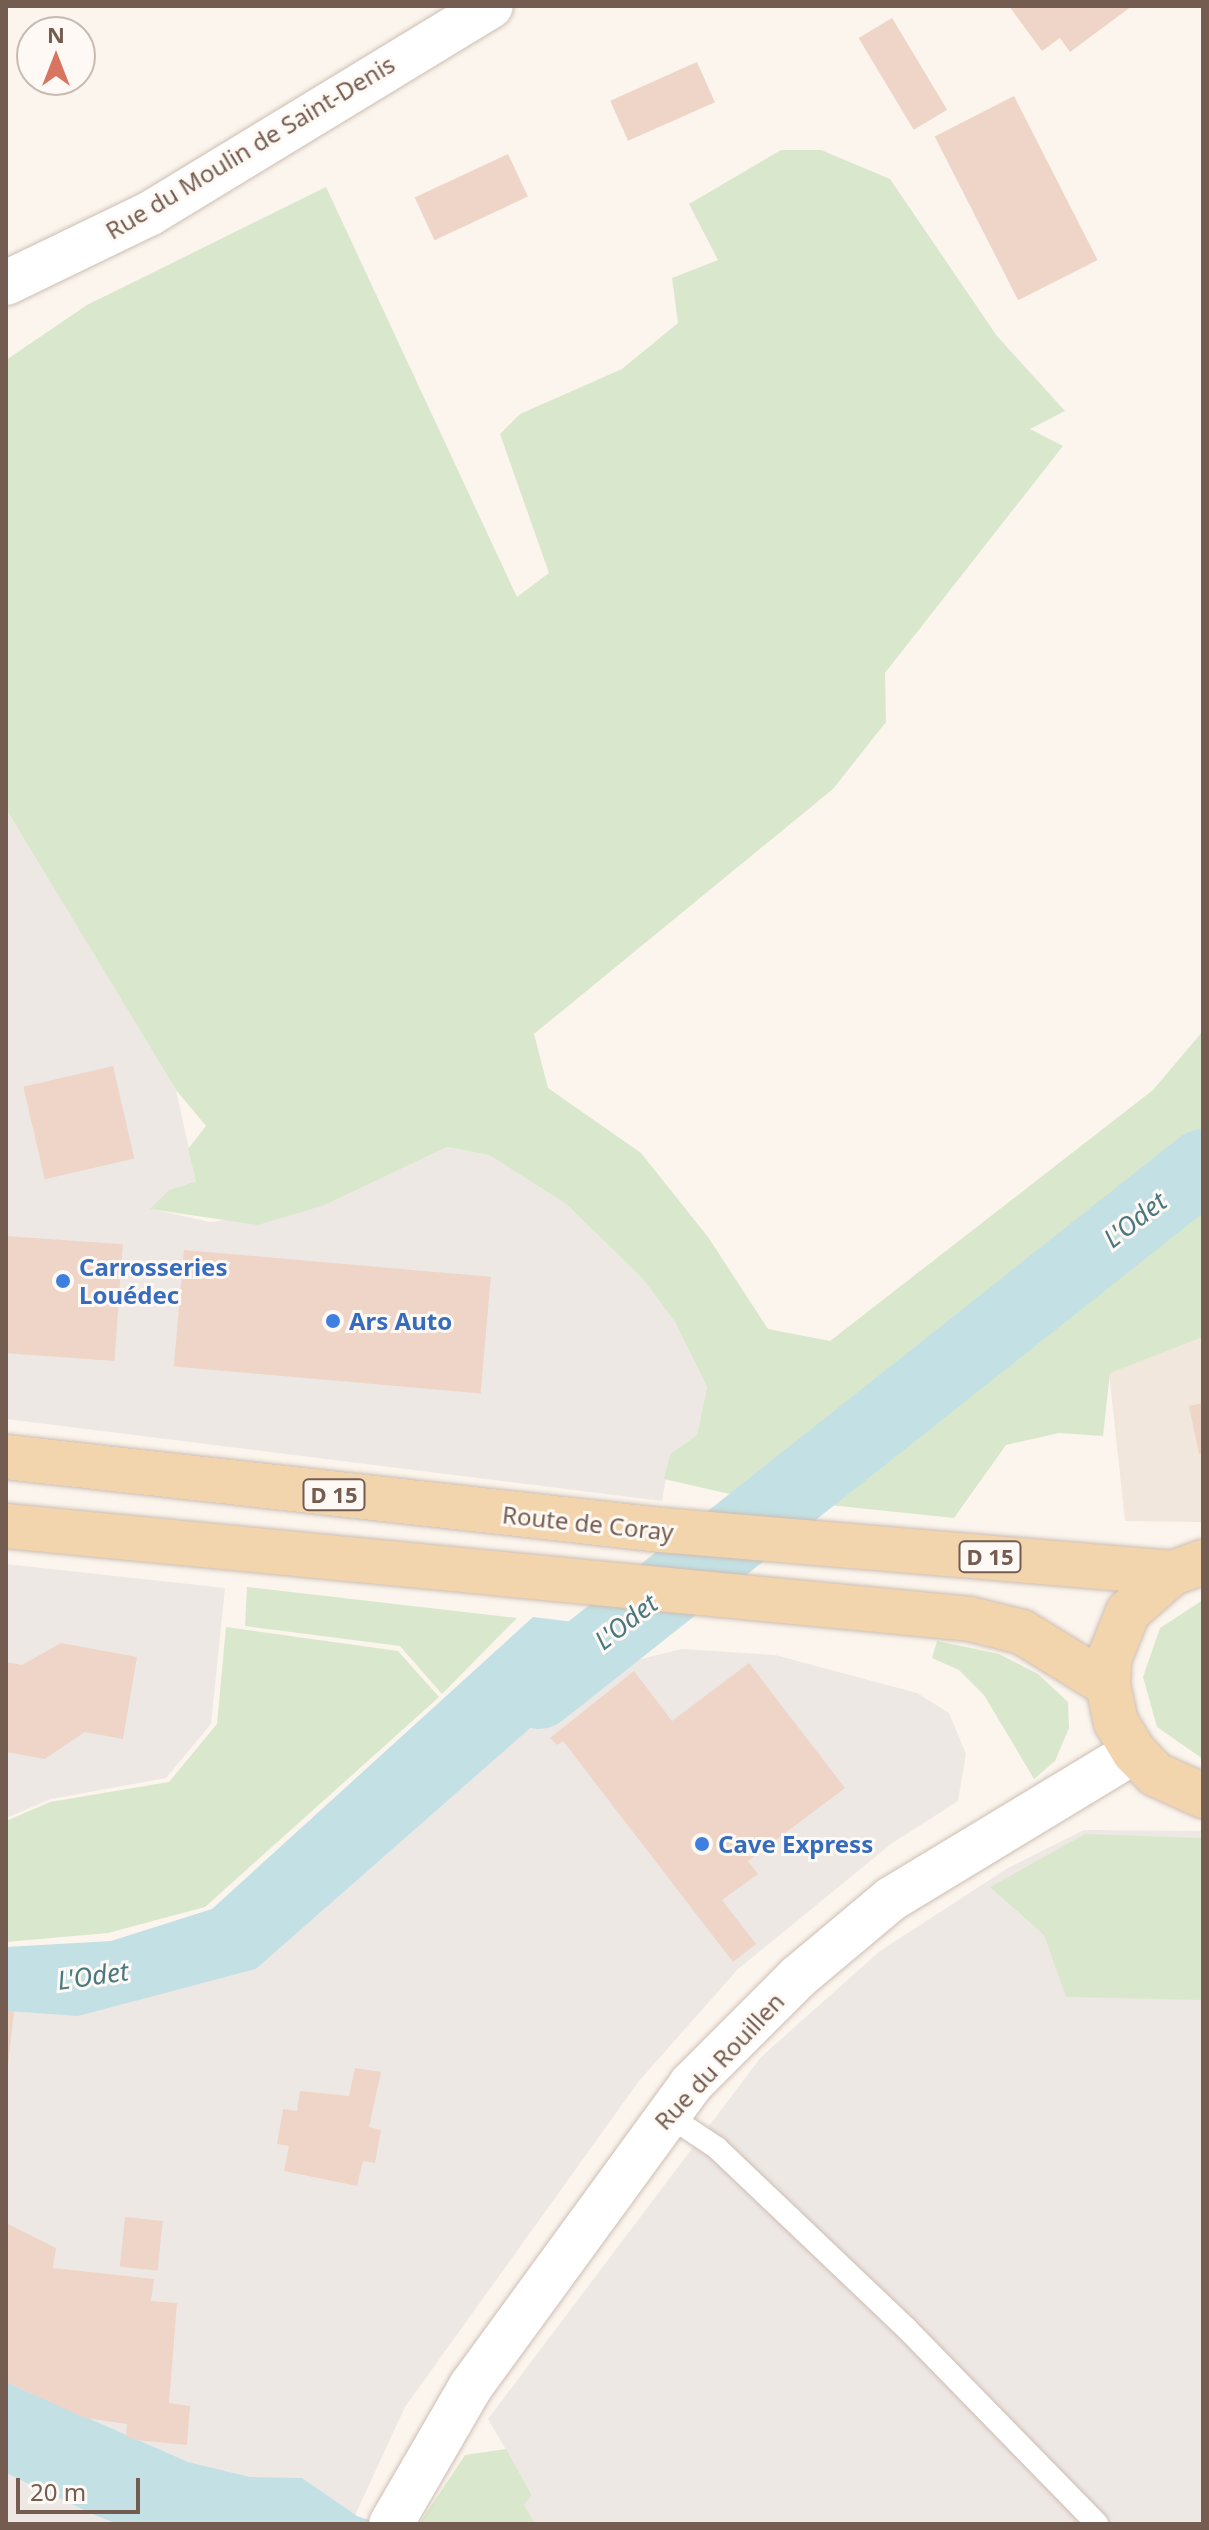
<!DOCTYPE html>
<html>
<head>
<meta charset="utf-8">
<style>
	body { margin:0 }
	#map { position:relative; width:1209px; height:2530px; overflow:hidden; background:#fbf5ed; font-family:"Noto Sans",sans-serif }
	div>[style] { position:absolute }
	.residential>* { inset:0; background:#f2e7dc }
	.industrial>* { inset:0; background:#eee8e5 }
	.green>* { inset:0; background:#d9e8cc }
	.water>* { inset:0; background:#c3e1e4 }
	.river>* { height:74px; margin:-37px; padding:0 37px; transform-origin:37px; border-radius:37px; background:#c3e1e4 }
	.building>* { inset:0; background:#eed5c7; transform-origin:0 0 }
	.roads { filter:drop-shadow(0 0 2px #cdbdb3) drop-shadow(0 0 2px #cdbdb3) }
	.lane>* { height:22px; margin:-11px; padding:0 11px; transform-origin:11px; border-radius:11px; background:#fff }
	.street>* { height:44px; margin:-22px; padding:0 22px; transform-origin:22px; border-radius:22px; background:#fff }
	.primary>* { height:44px; margin:-22px; padding:0 22px; transform-origin:22px; border-radius:22px; background:#f2d5ad }
	.dots>* { width:22px; height:22px; translate:-50% -50%; box-sizing:border-box; border:4px solid #fef9f4; border-radius:50% }
	span { translate:-50% -50%; white-space:nowrap; text-align:center; line-height:1.15; -webkit-text-stroke:6px #fef9f4; paint-order:stroke }
	.shield-label span { padding:2px 6px; background:#fef9f4; border:2px solid; border-radius:6px; -webkit-text-stroke-width:0 }
	.shield-label { font-size:22px; color:#755c51; font-weight:700 }
	.street-label { font-size:24px; color:#755c51 }
	.shop-label { font-size:24px; color:#366cbe; font-weight:700 }
	.left { translate:0 -50%; text-align:left }
	.water-label { font-size:26px; color:#49797f; font-style:italic }
	.frame { position:absolute; inset:0; border:8px solid #755c51; pointer-events:none }
	.north { position:absolute; left:16px; top:16px; width:80px; height:80px; box-sizing:border-box; background:#fef9f4; border:2px solid #c7bab3; border-radius:50%; rotate:0deg; font-size:22px; font-weight:700; line-height:32px; text-align:center; color:#755c51 }
	.north::after { content:''; display:block; margin:auto; width:28px; height:36px; background:#d8745f; clip-path:polygon(50% 0,100% 100%,50% 72%,0 100%) }
	.scale { position:absolute; left:16px; top:2478px; width:124px; height:36px; box-sizing:border-box; border:4px solid #755c51; border-top:0; padding-left:10px; font-size:24px; line-height:28px; white-space:nowrap; color:#755c51; -webkit-text-stroke:6px #fef9f4; paint-order:stroke }
</style>
</head>
<body>
<div id="map">
	<div class="residential">
		<div style="clip-path:polygon(1203px 1337px,1203px 1522px,1125px 1521px,1109px 1373px)"></div>
	</div>
	<div class="industrial">
		<div style="clip-path:polygon(6px 809px,176px 1090px,196px 1181px,169px 1190px,151px 1209px,210px 1222px,325px 1205px,447px 1147px,489px 1155px,566px 1204px,642px 1278px,675px 1322px,707px 1387px,697px 1435px,670px 1454px,662px 1501px,6px 1419px)"></div>
		<div style="clip-path:polygon(6px 1564px,225px 1588px,211px 1724px,166px 1778px,51px 1799px,6px 1818px)"></div>
		<div style="clip-path:polygon(682px 1649px,775px 1655px,917px 1693px,949px 1713px,966px 1754px,958px 1801px,891px 1844px,738px 1969px,639px 2081px,405px 2407px,351px 2524px,6px 2524px,6px 2011px,78px 2015px,256px 1969px,543px 1717px,624px 1663px)"></div>
		<div style="clip-path:polygon(1084px 1830px,1203px 1831px,1203px 2524px,535px 2524px,523px 2505px,532px 2494px,488px 2419px,761px 2057px,880px 1951px,1008px 1868px)"></div>
	</div>
	<div class="green">
		<div style="clip-path:polygon(781px 150px,821px 150px,890px 179px,997px 336px,1065px 411px,1030px 429px,1063px 446px,885px 673px,886px 722px,833px 789px,534px 1034px,548px 1088px,641px 1153px,708px 1237px,768px 1329px,830px 1341px,1153px 1090px,1203px 1031px,1203px 1337px,1110px 1373px,1103px 1436px,1059px 1433px,1006px 1445px,954px 1518px,734px 1495px,664px 1479px,670px 1454px,697px 1435px,707px 1387px,675px 1322px,642px 1278px,566px 1204px,489px 1155px,447px 1147px,325px 1205px,258px 1225px,150px 1209px,169px 1190px,196px 1181px,188px 1149px,206px 1126px,176px 1090px,6px 809px,6px 360px,87px 305px,326px 187px,517px 597px,549px 573px,500px 434px,520px 414px,622px 369px,678px 323px,672px 278px,718px 260px,689px 204px)"></div>
		<div style="clip-path:polygon(247px 1587px,517px 1618px,442px 1694px,400px 1646px,245px 1626px)"></div>
		<div style="clip-path:polygon(1203px 1600px,1203px 1759px,1157px 1727px,1143px 1677px,1160px 1628px)"></div>
		<div style="clip-path:polygon(226px 1627px,398px 1651px,439px 1697px,205px 1907px,108px 1933px,6px 1942px,6px 1821px,50px 1802px,169px 1782px,217px 1724px)"></div>
		<div style="clip-path:polygon(937px 1641px,999px 1654px,1038px 1674px,1068px 1702px,1069px 1728px,1055px 1761px,1034px 1779px,984px 1695px,959px 1670px,932px 1658px)"></div>
		<div style="clip-path:polygon(1085px 1834px,1203px 1838px,1203px 2000px,1066px 1997px,1044px 1935px,990px 1887px)"></div>
		<div style="clip-path:polygon(506px 2449px,532px 2495px,524px 2505px,535px 2524px,419px 2524px,465px 2455px)"></div>
	</div>
	<div class="water">
		<div style="clip-path:polygon(533px 1617px,670px 1634px,543px 1717px,256px 1969px,78px 2016px,6px 2011px,6px 1947px,111px 1941px,212px 1909px)"></div>
		<div style="clip-path:polygon(6px 2382px,188px 2462px,250px 2477px,302px 2478px,357px 2516px,381px 2524px,119px 2524px,99px 2517px,6px 2473px)"></div>
	</div>
	<div class="river">
		<div style="left:539px;top:1692px;width:847px;rotate:-38.39deg"></div>
	</div>
	<div class="building">
		<div style="clip-path:polygon(1009px 6px,1132px 6px,1070px 52px,1060px 38px,1042px 51px)"></div>
		<div style="left:892px;top:18px;width:107px;height:39px;rotate:59deg"></div>
		<div style="left:697px;top:62px;width:44px;height:95px;rotate:66deg"></div>
		<div style="left:1014px;top:96px;width:184px;height:89px;rotate:63deg"></div>
		<div style="left:508px;top:154px;width:47px;height:103px;rotate:65deg"></div>
		<div style="left:113px;top:1066px;width:95px;height:92px;rotate:77deg"></div>
		<div style="left:6px;top:1236px;width:117px;height:117px;rotate:4deg"></div>
		<div style="left:184px;top:1250px;width:308px;height:117px;rotate:5deg"></div>
		<div style="clip-path:polygon(1203px 1403px,1203px 1453px,1199px 1454px,1189px 1406px)"></div>
		<div style="clip-path:polygon(61px 1643px,137px 1657px,123px 1739px,85px 1732px,45px 1759px,6px 1752px,6px 1662px,22px 1665px)"></div>
		<div style="clip-path:polygon(749px 1663px,845px 1788px,748px 1861px,758px 1874px,722px 1900px,756px 1944px,733px 1962px,563px 1741px,557px 1745px,550px 1738px,634px 1671px,672px 1721px)"></div>
		<div style="clip-path:polygon(6px 2011px,14px 2011px,8px 2065px,6px 2065px)"></div>
		<div style="clip-path:polygon(355px 2068px,381px 2072px,369px 2127px,381px 2130px,375px 2163px,363px 2161px,357px 2186px,284px 2171px,289px 2146px,277px 2144px,283px 2109px,297px 2111px,300px 2091px,349px 2096px)"></div>
		<div style="left:125px;top:2217px;width:38px;height:50px;rotate:6deg"></div>
		<div style="clip-path:polygon(6px 2223px,56px 2248px,53px 2268px,154px 2279px,151px 2301px,177px 2303px,169px 2403px,190px 2406px,187px 2445px,136px 2440px,126px 2436px,127px 2424px,85px 2418px,6px 2382px)"></div>
	</div>
	<div class="roads">
		<div class="lane">
			<div style="left:666px;top:2114px;width:61px;rotate:33.7deg"></div>
			<div style="left:717px;top:2148px;width:262px;rotate:43.6deg"></div>
			<div style="left:907px;top:2329px;width:272px;rotate:45.7deg"></div>
		</div>
		<div class="street">
			<div style="left:6px;top:283px;width:159px;rotate:-25.8deg"></div>
			<div style="left:149px;top:214px;width:400px;rotate:-31.3deg"></div>
			<div style="left:391px;top:2524px;width:160px;rotate:-59.9deg"></div>
			<div style="left:471px;top:2386px;width:374px;rotate:-53.9deg"></div>
			<div style="left:691px;top:2084px;width:151px;rotate:-45deg"></div>
			<div style="left:798px;top:1977px;width:121px;rotate:-40deg"></div>
			<div style="left:891px;top:1899px;width:284px;rotate:-31.2deg"></div>
		</div>
		<div class="primary">
			<div style="left:6px;top:1457px;width:659px;rotate:6.36deg"></div>
			<div style="left:661px;top:1530px;width:513px;rotate:4.81deg"></div>
			<div style="left:6px;top:1526px;width:968px;rotate:5.51deg"></div>
			<div style="left:970px;top:1619px;width:54px;rotate:14deg"></div>
			<div style="left:1022px;top:1632px;width:101px;rotate:31.6deg"></div>
			<div style="left:1203px;top:1562px;width:33px;rotate:160deg"></div>
			<div style="left:1172px;top:1573px;width:59px;rotate:138.4deg"></div>
			<div style="left:1128px;top:1612px;width:51px;rotate:112deg"></div>
			<div style="left:1109px;top:1659px;width:26px;rotate:92deg"></div>
			<div style="left:1108px;top:1685px;width:38px;rotate:78deg"></div>
			<div style="left:1116px;top:1722px;width:35px;rotate:59deg"></div>
			<div style="left:1134px;top:1752px;width:30px;rotate:46deg"></div>
			<div style="left:1155px;top:1774px;width:53px;rotate:24.6deg"></div>
		</div>
	</div>
	<div class="dots">
		<div style="left:63px;top:1281px;background:#3f7fe0"></div>
		<div style="left:333px;top:1321px;background:#3f7fe0"></div>
		<div style="left:702px;top:1844px;background:#3f7fe0"></div>
	</div>
	<div class="shield-label">
		<span style="left:334px;top:1495px">D 15</span>
		<span style="left:990px;top:1557px">D 15</span>
	</div>
	<div class="street-label">
		<span style="left:250px;top:147px;rotate:-31deg">Rue du Moulin de Saint-Denis</span>
		<span style="left:588px;top:1523px;rotate:6deg">Route de Coray</span>
		<span style="left:719px;top:2061px;rotate:-47deg">Rue du Rouillen</span>
	</div>
	<div class="shop-label">
		<span class="left" style="left:79px;top:1281px">Carrosseries<br>Louédec</span>
		<span class="left" style="left:349px;top:1321px">Ars Auto</span>
		<span class="left" style="left:718px;top:1844px">Cave Express</span>
	</div>
	<div class="water-label">
		<span style="left:1135px;top:1220px;rotate:-38deg">L'Odet</span>
		<span style="left:626px;top:1622px;rotate:-38deg">L'Odet</span>
		<span style="left:93px;top:1976px;rotate:-8deg">L'Odet</span>
	</div>
	<div class="frame"></div>
	<div class="north">N</div>
	<div class="scale">20 m</div>
</div>
</body>
</html>
